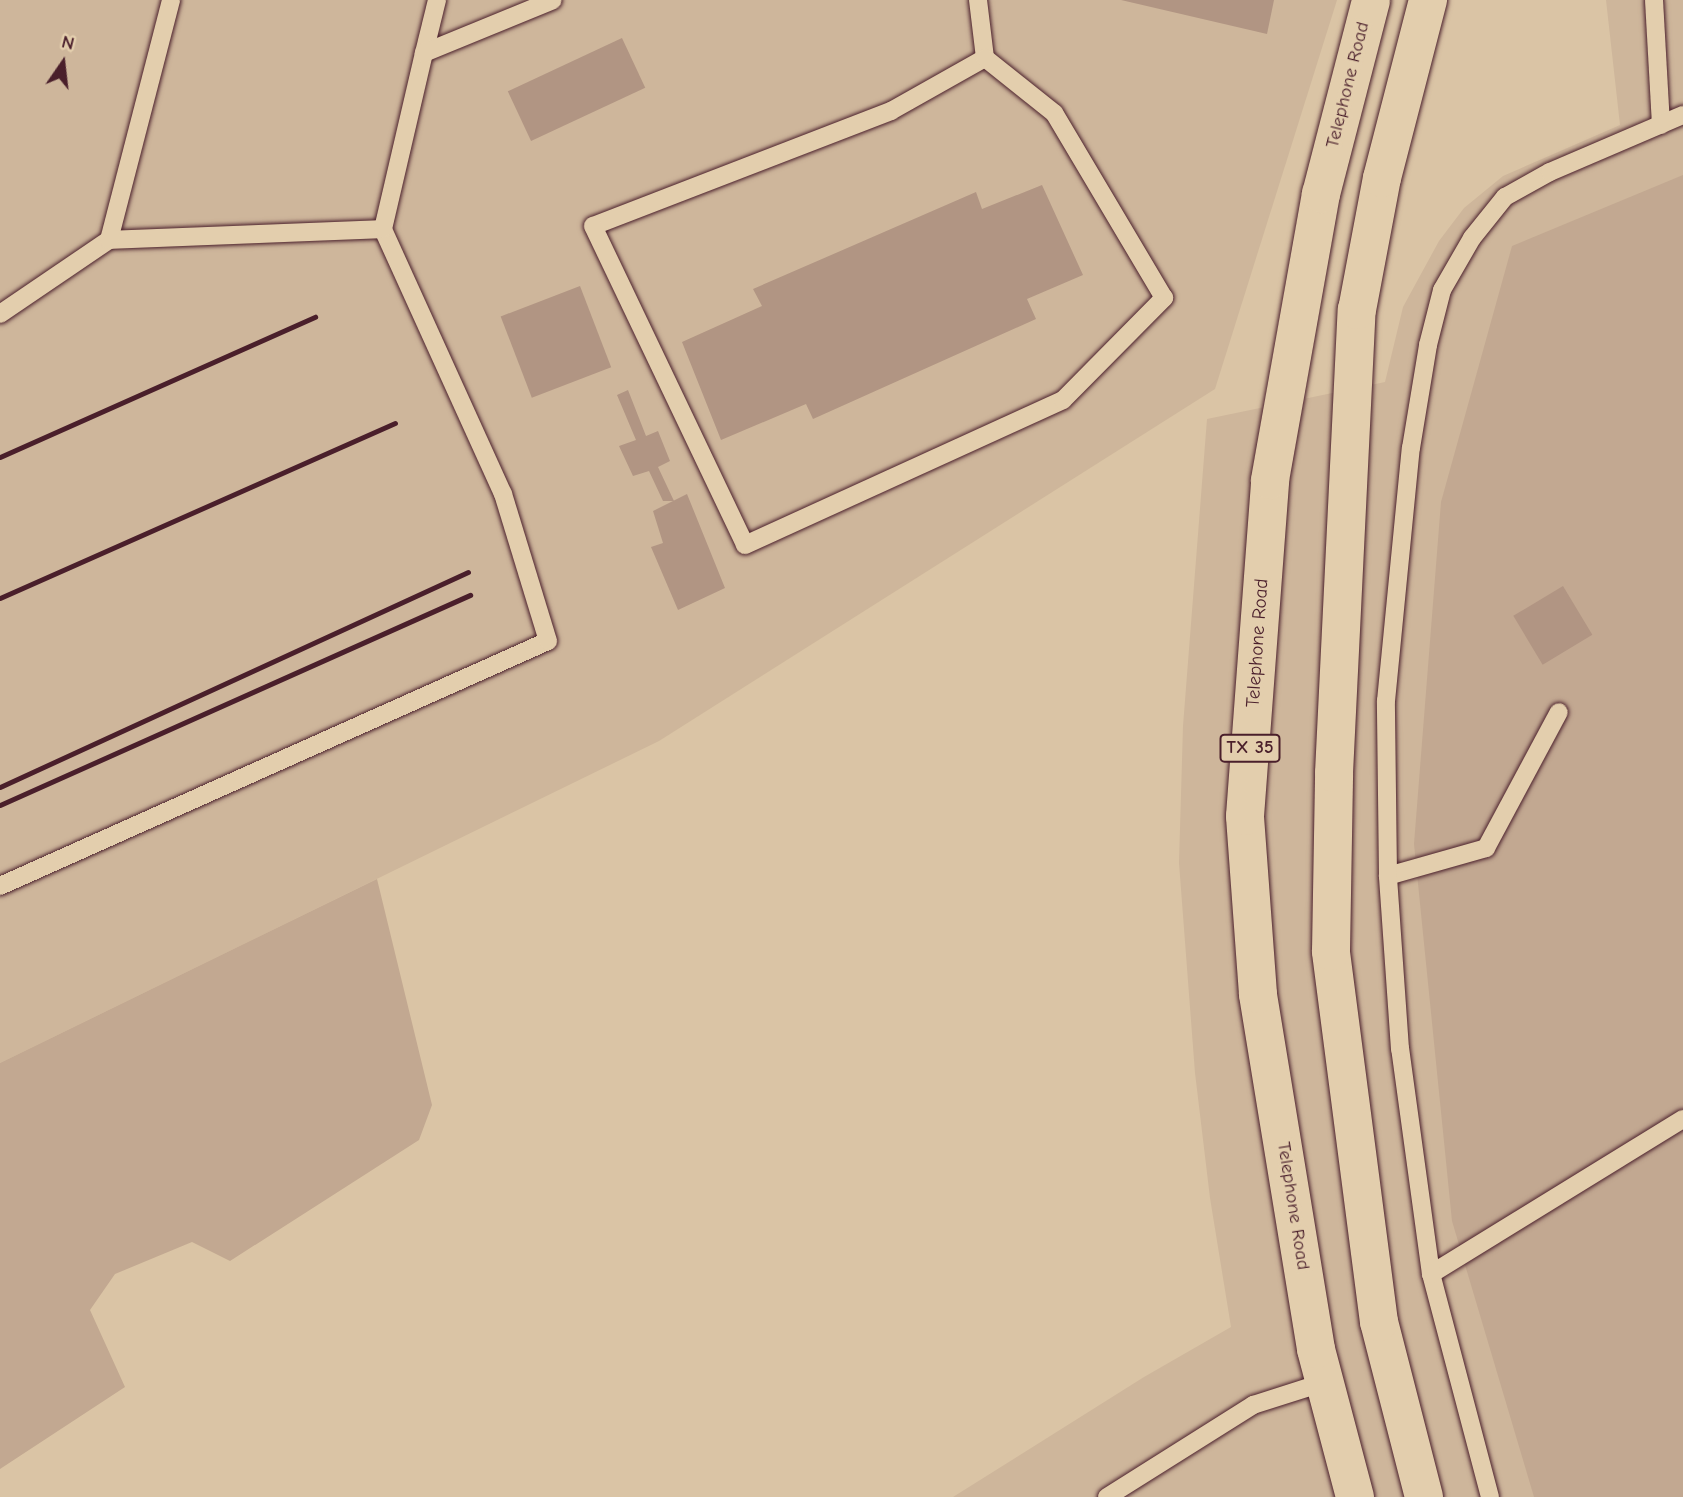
<!DOCTYPE html>
<html>
<head>
<meta charset="utf-8">
<style>
	body { margin:0 }
	#map { position:relative; width:1683px; height:1497px; overflow:hidden; background:#dac4a5; font-family:"Comic Neue",sans-serif }
	div>[style] { position:absolute }
	.built>* { inset:0; background:#ceb69b }
	.green>* { inset:0; background:#c2a891 }
	.building>* { inset:0; background:#b19583; transform-origin:0 0 }
	.roads { filter:drop-shadow(0 0 2px #4a1f2b) drop-shadow(0 0 2px #4a1f2b) }
	.service>* { height:18px; margin:-9px; padding:0 9px; transform-origin:9px; border-radius:9px; background:#e3cead }
	.primary>* { height:38px; margin:-19px; padding:0 19px; transform-origin:19px; border-radius:19px; background:#e3cead }
	.rail>* { height:5px; margin:-2.5px; padding:0 2.5px; transform-origin:2.5px; border-radius:2.5px; background:#4a1f2b }
	span { translate:-50% -50%; white-space:nowrap; text-align:center; line-height:1.15; -webkit-text-stroke:7px #e3cead; paint-order:stroke }
	.shield-label span { padding:2px 5px; background:#e3cead; border:2px solid; border-radius:5px; -webkit-text-stroke-width:0 }
	.shield-label { font-size:18px; color:#4a1f2b; font-weight:700 }
	.street-label { font-size:19px; color:#4a1f2b }
	.north { position:absolute; left:28px; top:28px; width:70px; height:70px; -webkit-text-stroke:5px #e3cead; paint-order:stroke; rotate:14deg; font-size:19px; font-weight:700; line-height:28px; text-align:center; color:#4a1f2b }
	.north::after { content:''; display:block; margin:auto; width:24px; height:32px; background:#4a1f2b; clip-path:polygon(50% 0,100% 100%,50% 72%,0 100%) }
</style>
</head>
<body>
<div id="map">
	<div class="built">
		<div style="clip-path:polygon(0 0,1337px 0,1215px 389px,659px 741px,0 1063px)"></div>
		<div style="clip-path:polygon(1606px 0,1683px 0,1683px 1497px,953px 1497px,1144px 1377px,1231px 1327px,1210px 1198px,1195px 1073px,1179px 863px,1183px 726px,1207px 419px,1385px 382px,1403px 307px,1439px 241px,1464px 208px,1503px 176px,1620px 125px)"></div>
	</div>
	<div class="green">
		<div style="clip-path:polygon(1683px 175px,1683px 1497px,1534px 1497px,1452px 1221px,1414px 844px,1441px 502px,1512px 246px)"></div>
		<div style="clip-path:polygon(377px 879px,432px 1105px,419px 1140px,230px 1261px,192px 1242px,115px 1274px,90px 1310px,125px 1387px,0 1469px,0 1063px)"></div>
	</div>
	<div class="building">
		<div style="clip-path:polygon(1121px 0,1274px 0,1267px 34px)"></div>
		<div style="left:622px;top:38px;width:55px;height:126px;rotate:65deg"></div>
		<div style="clip-path:polygon(1042px 185px,1083px 275px,1027px 299px,1036px 319px,813px 419px,806px 404px,721px 440px,682px 342px,762px 306px,753px 289px,976px 192px,982px 209px)"></div>
		<div style="left:580px;top:286px;width:87px;height:85px;rotate:69deg"></div>
		<div style="clip-path:polygon(628px 390px,646px 436px,658px 431px,670px 461px,658px 467px,674px 501px,663px 501px,649px 471px,633px 476px,619px 446px,636px 440px,617px 395px)"></div>
		<div style="clip-path:polygon(687px 494px,725px 588px,678px 610px,651px 547px,663px 543px,653px 511px)"></div>
		<div style="left:1563px;top:586px;width:57px;height:58px;rotate:59deg"></div>
	</div>
	<div class="roads">
		<div class="service">
			<div style="left:978px;top:0;width:58px;rotate:83.1deg"></div>
			<div style="left:985px;top:58px;width:108px;rotate:150.6deg"></div>
			<div style="left:891px;top:111px;width:319px;rotate:158.9deg"></div>
			<div style="left:593px;top:226px;width:353px;rotate:64.5deg"></div>
			<div style="left:745px;top:545px;width:349px;rotate:-24.5deg"></div>
			<div style="left:1063px;top:400px;width:144px;rotate:-45.3deg"></div>
			<div style="left:1164px;top:298px;width:215px;rotate:-120.7deg"></div>
			<div style="left:1054px;top:113px;width:88px;rotate:-141.4deg"></div>
			<div style="left:1654px;top:0;width:125px;rotate:86.8deg"></div>
			<div style="left:424px;top:53px;width:55px;rotate:-76.2deg"></div>
			<div style="left:109px;top:240px;width:274px;rotate:-2.3deg"></div>
			<div style="left:0;top:314px;width:132px;rotate:-34.2deg"></div>
			<div style="left:109px;top:240px;width:248px;rotate:-75.5deg"></div>
			<div style="left:1388px;top:876px;width:102px;rotate:-15.9deg"></div>
			<div style="left:1486px;top:848px;width:154px;rotate:-61.8deg"></div>
			<div style="left:0;top:886px;width:600px;rotate:-24.09deg"></div>
			<div style="left:548px;top:641px;width:154px;rotate:-107deg"></div>
			<div style="left:503px;top:494px;width:291px;rotate:-114.4deg"></div>
			<div style="left:383px;top:229px;width:181px;rotate:-76.9deg"></div>
			<div style="left:424px;top:53px;width:139px;rotate:-22.3deg"></div>
			<div style="left:1431px;top:1274px;width:296px;rotate:-31.6deg"></div>
			<div style="left:1107px;top:1497px;width:173px;rotate:-32.2deg"></div>
			<div style="left:1253px;top:1405px;width:76px;rotate:-17.7deg"></div>
			<div style="left:1490px;top:1497px;width:231px;rotate:-104.8deg"></div>
			<div style="left:1431px;top:1274px;width:227px;rotate:-97.8deg"></div>
			<div style="left:1400px;top:1049px;width:173px;rotate:-94deg"></div>
			<div style="left:1388px;top:876px;width:175px;rotate:-90.7deg"></div>
			<div style="left:1386px;top:701px;width:254px;rotate:-84.4deg"></div>
			<div style="left:1411px;top:448px;width:104px;rotate:-80.6deg"></div>
			<div style="left:1428px;top:345px;width:57px;rotate:-75.7deg"></div>
			<div style="left:1442px;top:290px;width:60px;rotate:-60deg"></div>
			<div style="left:1472px;top:238px;width:53px;rotate:-51.2deg"></div>
			<div style="left:1505px;top:197px;width:51px;rotate:-29.1deg"></div>
			<div style="left:1550px;top:172px;width:145px;rotate:-23.2deg"></div>
		</div>
		<div class="primary">
			<div style="left:1355px;top:1497px;width:153px;rotate:-104.8deg"></div>
			<div style="left:1316px;top:1349px;width:360px;rotate:-99.3deg"></div>
			<div style="left:1258px;top:994px;width:178px;rotate:-94.2deg"></div>
			<div style="left:1245px;top:816px;width:337px;rotate:-85.7deg"></div>
			<div style="left:1270px;top:480px;width:291px;rotate:-79.9deg"></div>
			<div style="left:1321px;top:194px;width:200px;rotate:-75.5deg"></div>
			<div style="left:1424px;top:1497px;width:181px;rotate:-104.4deg"></div>
			<div style="left:1379px;top:1322px;width:374px;rotate:-97.4deg"></div>
			<div style="left:1331px;top:951px;width:178px;rotate:-89deg"></div>
			<div style="left:1334px;top:773px;width:464px;rotate:-87.2deg"></div>
			<div style="left:1357px;top:310px;width:134px;rotate:-79.3deg"></div>
			<div style="left:1382px;top:178px;width:184px;rotate:-75.5deg"></div>
		</div>
	</div>
	<div class="rail">
		<div style="left:0;top:457px;width:345px;rotate:-24deg"></div>
		<div style="left:0;top:598px;width:432px;rotate:-23.9deg"></div>
		<div style="left:0;top:787px;width:515px;rotate:-24.67deg"></div>
		<div style="left:0;top:805px;width:515px;rotate:-24.08deg"></div>
	</div>
	<div class="shield-label">
		<span style="left:1250px;top:748px">TX 35</span>
	</div>
	<div class="street-label">
		<span style="left:1348px;top:85px;rotate:-76deg">Telephone Road</span>
		<span style="left:1258px;top:643px;rotate:-86deg">Telephone Road</span>
		<span style="left:1293px;top:1206px;rotate:81deg">Telephone Road</span>
	</div>
	<div class="north">N</div>
</div>
</body>
</html>
